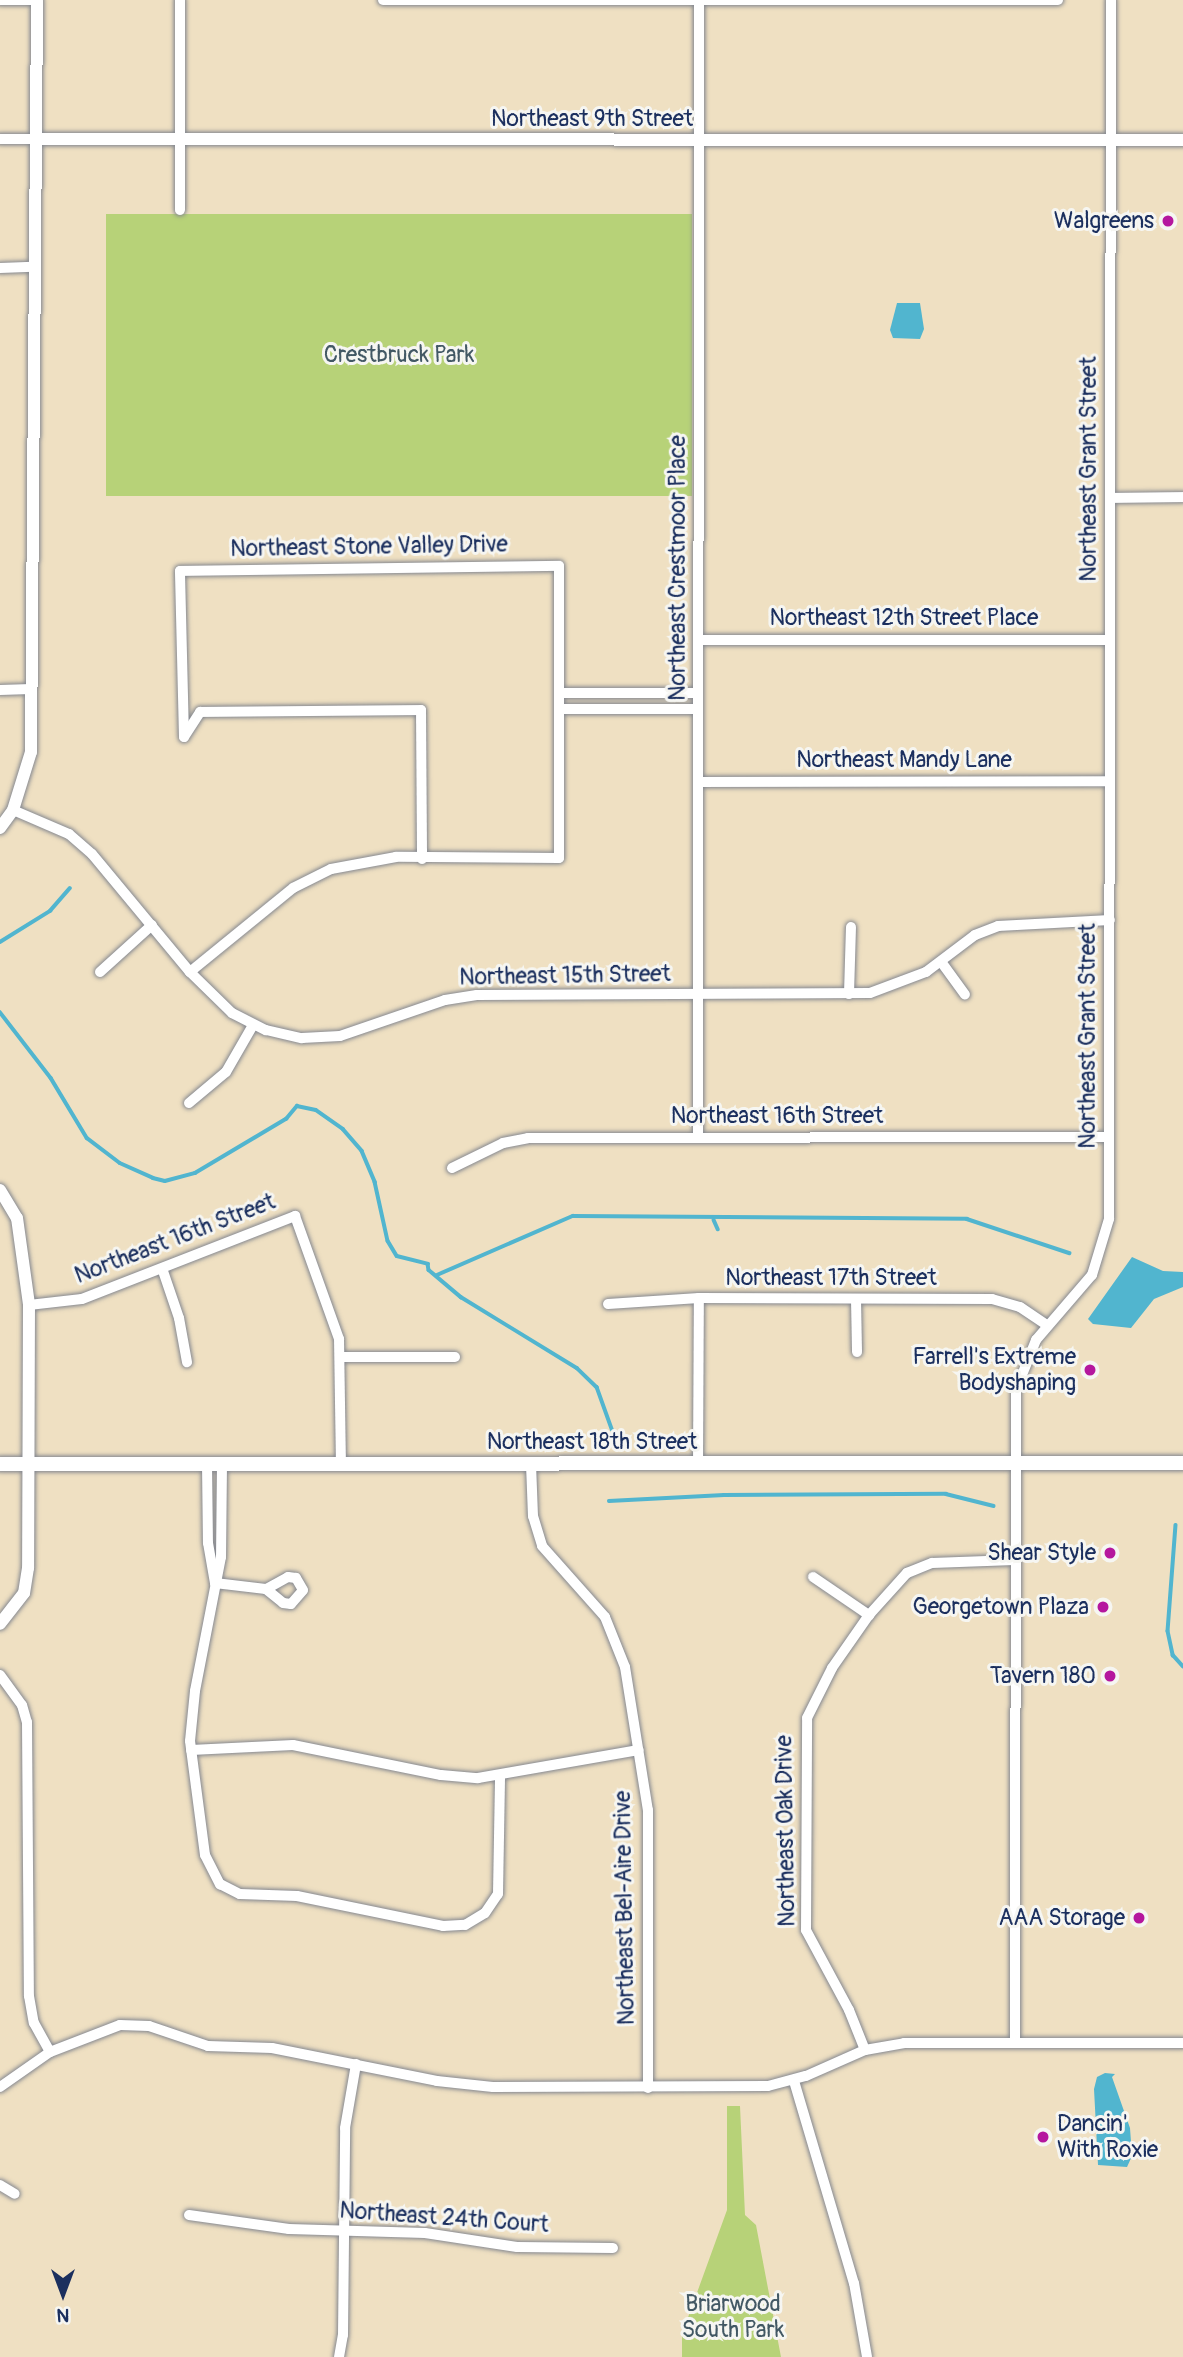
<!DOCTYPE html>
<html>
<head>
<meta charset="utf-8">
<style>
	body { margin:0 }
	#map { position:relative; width:1183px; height:2357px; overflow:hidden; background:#efe0c2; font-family:Pangolin,sans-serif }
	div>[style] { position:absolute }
	.green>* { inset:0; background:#b7d278; transform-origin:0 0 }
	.water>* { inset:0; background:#51b5cf }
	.stream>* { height:3.5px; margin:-1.75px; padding:0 1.75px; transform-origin:1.75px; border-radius:1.75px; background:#51b5cf }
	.roads { filter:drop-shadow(0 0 2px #858890) drop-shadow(0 0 2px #858890) }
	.minor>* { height:10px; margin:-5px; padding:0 5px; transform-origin:5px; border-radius:5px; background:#fff }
	.tertiary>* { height:12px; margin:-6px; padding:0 6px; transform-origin:6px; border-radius:6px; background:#fff }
	.secondary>* { height:14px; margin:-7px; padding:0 7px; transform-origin:7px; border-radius:7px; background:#fff }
	.dots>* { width:19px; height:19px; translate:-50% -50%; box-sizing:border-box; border:4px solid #f6f6f2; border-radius:50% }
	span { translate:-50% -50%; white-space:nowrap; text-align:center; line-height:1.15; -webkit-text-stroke:6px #f6f6f2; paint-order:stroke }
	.street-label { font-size:23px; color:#1b2f5e }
	.poi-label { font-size:23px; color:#1b2f5e }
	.right { translate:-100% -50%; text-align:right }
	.left { translate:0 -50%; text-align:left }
	.park-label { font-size:23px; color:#425864 }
	.north { position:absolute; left:28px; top:2259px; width:70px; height:70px; -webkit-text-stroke:5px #f6f6f2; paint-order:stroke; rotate:180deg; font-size:19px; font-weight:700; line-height:28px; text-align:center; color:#1b2f5e }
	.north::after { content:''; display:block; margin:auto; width:24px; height:32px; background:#1b2f5e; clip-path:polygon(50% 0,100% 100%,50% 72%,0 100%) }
</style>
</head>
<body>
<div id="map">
	<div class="green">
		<div style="left:106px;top:214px;width:586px;height:282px"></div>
		<div style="clip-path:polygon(727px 2106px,740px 2106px,745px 2215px,756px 2225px,781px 2357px,682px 2357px,682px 2334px,727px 2210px)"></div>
	</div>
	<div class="water">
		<div style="clip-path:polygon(897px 303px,920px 303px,924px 329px,920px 339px,893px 338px,890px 330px)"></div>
		<div style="clip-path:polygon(1132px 1257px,1163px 1271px,1183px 1272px,1183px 1287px,1154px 1299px,1131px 1328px,1093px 1324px,1088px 1319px)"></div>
		<div style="clip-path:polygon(1105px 2073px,1115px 2074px,1112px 2077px,1130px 2128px,1132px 2156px,1127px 2167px,1098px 2165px,1094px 2089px,1097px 2077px)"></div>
	</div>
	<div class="stream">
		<div style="left:0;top:942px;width:59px;rotate:-31.8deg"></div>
		<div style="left:50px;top:911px;width:30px;rotate:-49deg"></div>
		<div style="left:0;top:1012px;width:83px;rotate:52.3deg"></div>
		<div style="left:51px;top:1078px;width:70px;rotate:59deg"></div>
		<div style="left:87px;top:1138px;width:41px;rotate:37.1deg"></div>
		<div style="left:120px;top:1163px;width:36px;rotate:24deg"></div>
		<div style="left:153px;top:1178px;width:12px;rotate:14deg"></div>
		<div style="left:165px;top:1181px;width:31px;rotate:-15deg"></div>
		<div style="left:195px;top:1173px;width:106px;rotate:-30.7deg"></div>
		<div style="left:286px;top:1119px;width:17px;rotate:-50deg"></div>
		<div style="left:297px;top:1106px;width:19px;rotate:12deg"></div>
		<div style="left:316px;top:1110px;width:33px;rotate:35deg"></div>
		<div style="left:343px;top:1129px;width:29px;rotate:49deg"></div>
		<div style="left:362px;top:1151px;width:34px;rotate:67deg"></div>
		<div style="left:375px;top:1182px;width:60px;rotate:77.6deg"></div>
		<div style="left:388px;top:1241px;width:17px;rotate:59deg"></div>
		<div style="left:397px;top:1256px;width:32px;rotate:14deg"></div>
		<div style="left:428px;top:1264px;width:6px;rotate:81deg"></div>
		<div style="left:429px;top:1270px;width:42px;rotate:40.2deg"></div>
		<div style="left:461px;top:1297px;width:136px;rotate:31.5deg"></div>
		<div style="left:577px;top:1368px;width:28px;rotate:44deg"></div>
		<div style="left:597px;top:1387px;width:45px;rotate:70.3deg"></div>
		<div style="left:714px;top:1220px;width:10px;rotate:66deg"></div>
		<div style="left:437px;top:1275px;width:148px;rotate:-23.5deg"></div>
		<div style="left:573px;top:1216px;width:394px;rotate:0.4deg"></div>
		<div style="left:967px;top:1219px;width:108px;rotate:18.4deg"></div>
		<div style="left:609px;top:1501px;width:115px;rotate:-3deg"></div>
		<div style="left:724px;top:1495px;width:222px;rotate:-0.3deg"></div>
		<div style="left:946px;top:1494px;width:49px;rotate:14deg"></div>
		<div style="left:1176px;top:1525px;width:106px;rotate:94.3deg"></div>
		<div style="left:1168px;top:1631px;width:25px;rotate:78deg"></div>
		<div style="left:1173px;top:1655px;width:15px;rotate:48deg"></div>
	</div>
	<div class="roads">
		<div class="minor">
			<div style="left:0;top:0;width:37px"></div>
			<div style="left:383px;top:0;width:675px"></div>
			<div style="left:0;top:139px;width:36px"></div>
			<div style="left:180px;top:210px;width:210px;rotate:-90deg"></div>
			<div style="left:0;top:268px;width:33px;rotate:-2deg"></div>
			<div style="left:1111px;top:498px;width:72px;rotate:-0.8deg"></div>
			<div style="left:698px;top:640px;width:412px"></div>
			<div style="left:0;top:690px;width:31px;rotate:-2deg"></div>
			<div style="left:560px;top:693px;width:138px"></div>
			<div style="left:560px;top:709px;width:138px"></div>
			<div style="left:184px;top:737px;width:166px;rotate:-91.4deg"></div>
			<div style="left:180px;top:571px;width:379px;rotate:-0.8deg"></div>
			<div style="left:559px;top:566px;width:292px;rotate:90deg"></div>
			<div style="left:559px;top:858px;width:163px;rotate:-179.6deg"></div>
			<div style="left:396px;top:857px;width:66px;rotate:169.5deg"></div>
			<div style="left:331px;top:869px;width:42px;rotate:153.4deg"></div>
			<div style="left:293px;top:888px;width:133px;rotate:140.8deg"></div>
			<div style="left:184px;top:737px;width:30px;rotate:-57deg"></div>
			<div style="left:200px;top:712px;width:221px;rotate:-0.5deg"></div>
			<div style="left:421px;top:710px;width:149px;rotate:89.6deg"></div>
			<div style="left:698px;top:782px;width:411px;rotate:-0.1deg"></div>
			<div style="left:13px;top:810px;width:61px;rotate:23.2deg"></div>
			<div style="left:69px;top:834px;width:30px;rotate:41deg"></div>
			<div style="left:92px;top:854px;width:153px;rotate:50.3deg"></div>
			<div style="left:190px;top:972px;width:59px;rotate:44.3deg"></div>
			<div style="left:232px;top:1013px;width:38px;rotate:27deg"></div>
			<div style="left:266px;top:1030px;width:37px;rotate:13deg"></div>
			<div style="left:302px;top:1038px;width:38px;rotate:-3deg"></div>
			<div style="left:340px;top:1036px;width:111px;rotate:-18.9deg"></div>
			<div style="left:445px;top:1000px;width:32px;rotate:-9deg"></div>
			<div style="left:477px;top:995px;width:393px;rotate:-0.3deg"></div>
			<div style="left:870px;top:993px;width:60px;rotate:-20.6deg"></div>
			<div style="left:926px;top:972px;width:61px;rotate:-37.1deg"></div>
			<div style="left:975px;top:935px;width:25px;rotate:-21deg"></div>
			<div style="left:998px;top:926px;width:112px;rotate:-3.1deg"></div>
			<div style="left:942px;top:963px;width:39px;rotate:54deg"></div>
			<div style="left:100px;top:972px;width:70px;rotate:-42.1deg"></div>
			<div style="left:849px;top:994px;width:67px;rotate:-88.3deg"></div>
			<div style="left:189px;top:1103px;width:48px;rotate:-40deg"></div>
			<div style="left:226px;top:1072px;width:54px;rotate:-60.1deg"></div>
			<div style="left:698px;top:1136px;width:1136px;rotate:-89.95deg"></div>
			<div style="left:452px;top:1168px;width:57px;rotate:-26.1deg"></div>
			<div style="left:503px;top:1143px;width:25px;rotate:-11deg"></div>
			<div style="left:528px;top:1138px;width:580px;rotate:-0.1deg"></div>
			<div style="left:163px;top:1271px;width:50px;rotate:71.2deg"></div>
			<div style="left:179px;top:1318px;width:45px;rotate:79.7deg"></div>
			<div style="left:856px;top:1299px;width:53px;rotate:88.9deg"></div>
			<div style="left:608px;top:1304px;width:91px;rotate:-3.8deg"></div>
			<div style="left:699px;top:1298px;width:293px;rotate:0.2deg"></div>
			<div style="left:992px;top:1299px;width:29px;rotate:16deg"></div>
			<div style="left:1020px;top:1307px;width:32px;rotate:34deg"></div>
			<div style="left:29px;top:1305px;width:53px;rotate:-6.5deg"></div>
			<div style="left:82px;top:1299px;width:229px;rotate:-21.3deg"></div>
			<div style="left:295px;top:1216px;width:131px;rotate:70.3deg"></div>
			<div style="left:339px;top:1339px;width:125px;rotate:89.1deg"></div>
			<div style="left:342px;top:1357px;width:113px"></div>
			<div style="left:207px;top:1464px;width:79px;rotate:89.3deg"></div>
			<div style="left:208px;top:1543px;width:41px;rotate:80.1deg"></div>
			<div style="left:222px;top:1464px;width:93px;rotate:90.6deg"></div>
			<div style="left:221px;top:1557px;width:136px;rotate:101deg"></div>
			<div style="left:195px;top:1691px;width:50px;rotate:95.7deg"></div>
			<div style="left:190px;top:1741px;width:115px;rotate:82.5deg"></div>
			<div style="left:205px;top:1855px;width:33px;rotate:63deg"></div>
			<div style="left:220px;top:1884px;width:22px;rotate:27deg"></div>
			<div style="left:240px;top:1894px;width:57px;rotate:2deg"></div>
			<div style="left:297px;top:1896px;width:149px;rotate:11.6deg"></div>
			<div style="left:443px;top:1926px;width:22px;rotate:-3deg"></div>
			<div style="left:465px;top:1925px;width:23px;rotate:-31deg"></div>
			<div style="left:485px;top:1913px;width:23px;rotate:-56deg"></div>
			<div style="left:498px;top:1894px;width:119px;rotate:-89deg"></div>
			<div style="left:531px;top:1464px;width:52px;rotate:87.8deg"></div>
			<div style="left:533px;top:1516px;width:31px;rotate:73deg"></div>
			<div style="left:542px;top:1546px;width:95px;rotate:48.4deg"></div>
			<div style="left:605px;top:1617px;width:54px;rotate:68.2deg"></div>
			<div style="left:625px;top:1667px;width:145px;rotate:80.9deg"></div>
			<div style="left:648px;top:1810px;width:278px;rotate:90deg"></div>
			<div style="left:698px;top:1465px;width:167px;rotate:-89.7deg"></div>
			<div style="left:813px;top:1577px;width:68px;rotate:34.2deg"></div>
			<div style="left:215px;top:1583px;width:51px;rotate:6.7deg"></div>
			<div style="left:266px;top:1589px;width:22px;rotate:39deg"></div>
			<div style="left:283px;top:1603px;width:8px;rotate:7deg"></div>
			<div style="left:291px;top:1604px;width:18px;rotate:-49deg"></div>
			<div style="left:303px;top:1590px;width:14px;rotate:-120deg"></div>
			<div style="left:296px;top:1578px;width:8px;rotate:-173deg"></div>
			<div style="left:288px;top:1577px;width:25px;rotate:151deg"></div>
			<div style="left:0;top:1675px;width:37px;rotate:54deg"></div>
			<div style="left:22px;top:1705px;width:18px;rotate:74deg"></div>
			<div style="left:27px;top:1722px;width:274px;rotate:89.6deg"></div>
			<div style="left:29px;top:1996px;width:27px;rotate:80deg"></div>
			<div style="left:34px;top:2023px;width:33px;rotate:61deg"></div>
			<div style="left:191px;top:1750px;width:102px;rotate:-2.8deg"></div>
			<div style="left:293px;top:1745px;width:151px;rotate:11.5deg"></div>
			<div style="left:441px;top:1775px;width:37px;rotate:5deg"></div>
			<div style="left:478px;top:1778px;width:163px;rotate:-9.9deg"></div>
			<div style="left:1015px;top:2043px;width:653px;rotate:-89.91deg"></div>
			<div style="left:1016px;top:1390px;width:54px;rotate:-68.2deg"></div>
			<div style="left:1036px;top:1340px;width:86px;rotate:-49.3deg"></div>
			<div style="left:1092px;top:1275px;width:59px;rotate:-73.1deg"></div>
			<div style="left:1109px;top:1219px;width:1219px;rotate:-89.91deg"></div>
			<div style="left:865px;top:2050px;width:43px;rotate:-111.8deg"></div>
			<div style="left:849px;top:2010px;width:91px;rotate:-118.3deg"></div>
			<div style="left:806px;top:1930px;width:212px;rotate:-89.7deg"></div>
			<div style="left:807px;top:1718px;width:56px;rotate:-63.4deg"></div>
			<div style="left:832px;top:1668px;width:65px;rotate:-55.1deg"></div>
			<div style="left:869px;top:1615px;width:57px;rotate:-47.9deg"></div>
			<div style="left:907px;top:1573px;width:27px;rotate:-22deg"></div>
			<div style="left:932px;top:1563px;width:82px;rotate:-2.1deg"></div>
			<div style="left:794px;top:2081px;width:211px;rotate:73.5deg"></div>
			<div style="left:854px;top:2283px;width:75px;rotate:80deg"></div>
			<div style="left:0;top:2087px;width:61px;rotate:-35deg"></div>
			<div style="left:50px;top:2052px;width:75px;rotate:-21.1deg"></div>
			<div style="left:120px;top:2025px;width:29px;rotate:2deg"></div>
			<div style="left:149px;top:2026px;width:62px;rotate:18.7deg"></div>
			<div style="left:208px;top:2046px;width:64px;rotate:1.8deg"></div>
			<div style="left:272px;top:2048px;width:168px;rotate:11.3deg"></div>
			<div style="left:437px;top:2081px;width:56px;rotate:6.1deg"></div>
			<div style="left:493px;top:2087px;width:275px;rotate:-0.2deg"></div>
			<div style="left:768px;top:2086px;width:39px;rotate:-15deg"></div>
			<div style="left:806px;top:2076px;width:64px;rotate:-23.8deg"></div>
			<div style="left:865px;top:2050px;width:40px;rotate:-10deg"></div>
			<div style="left:904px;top:2043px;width:279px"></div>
			<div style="left:0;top:2185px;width:17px;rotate:31deg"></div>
			<div style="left:189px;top:2215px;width:101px;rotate:8deg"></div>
			<div style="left:289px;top:2229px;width:136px;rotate:1.7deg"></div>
			<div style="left:425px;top:2233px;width:93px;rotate:8.7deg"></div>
			<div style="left:517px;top:2247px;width:96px;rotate:0.6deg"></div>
			<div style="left:339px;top:2357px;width:22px;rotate:-80deg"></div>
			<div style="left:343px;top:2335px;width:207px;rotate:-89.4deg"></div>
			<div style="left:345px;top:2128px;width:65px;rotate:-80.2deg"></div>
		</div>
		<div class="tertiary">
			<div style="left:36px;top:139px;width:1147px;rotate:0.05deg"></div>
			<div style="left:0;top:828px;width:22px;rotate:-54deg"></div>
			<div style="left:13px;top:810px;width:61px;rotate:-72.8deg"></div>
			<div style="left:31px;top:752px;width:752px;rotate:-89.54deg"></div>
			<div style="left:0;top:1190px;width:33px;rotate:59deg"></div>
			<div style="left:17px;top:1218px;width:88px;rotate:82.1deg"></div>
			<div style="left:29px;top:1305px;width:263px;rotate:90.2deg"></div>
			<div style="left:28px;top:1568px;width:25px;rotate:99deg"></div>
			<div style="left:24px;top:1593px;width:39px;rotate:128deg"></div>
		</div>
		<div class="secondary">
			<div style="left:0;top:1464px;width:1183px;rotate:-0.05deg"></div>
		</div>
	</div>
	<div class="dots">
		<div style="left:1168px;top:221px;background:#b5179e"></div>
		<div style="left:1090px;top:1370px;background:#b5179e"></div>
		<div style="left:1110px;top:1553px;background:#b5179e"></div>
		<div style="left:1103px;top:1607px;background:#b5179e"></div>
		<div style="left:1110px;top:1676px;background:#b5179e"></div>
		<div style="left:1139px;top:1918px;background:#b5179e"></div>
		<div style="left:1043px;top:2137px;background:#b5179e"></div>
	</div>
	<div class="street-label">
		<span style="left:592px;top:119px">Northeast 9th Street</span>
		<span style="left:1089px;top:469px;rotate:-90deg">Northeast Grant Street</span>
		<span style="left:369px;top:547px;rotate:-1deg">Northeast Stone Valley Drive</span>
		<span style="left:678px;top:568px;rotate:-90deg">Northeast Crestmoor Place</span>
		<span style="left:904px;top:618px">Northeast 12th Street Place</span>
		<span style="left:904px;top:760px">Northeast Mandy Lane</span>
		<span style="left:565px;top:976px;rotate:-1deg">Northeast 15th Street</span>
		<span style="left:1088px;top:1036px;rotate:-90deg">Northeast Grant Street</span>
		<span style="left:777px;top:1116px">Northeast 16th Street</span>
		<span style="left:175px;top:1239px;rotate:-21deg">Northeast 16th Street</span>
		<span style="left:831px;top:1278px">Northeast 17th Street</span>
		<span style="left:592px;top:1442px">Northeast 18th Street</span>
		<span style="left:786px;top:1831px;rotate:-91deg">Northeast Oak Drive</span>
		<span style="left:625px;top:1908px;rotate:-91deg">Northeast Bel-Aire Drive</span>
		<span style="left:444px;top:2218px;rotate:4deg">Northeast 24th Court</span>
	</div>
	<div class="poi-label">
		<span class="right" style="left:1154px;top:221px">Walgreens</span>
		<span class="right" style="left:1076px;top:1370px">Farrell's Extreme<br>Bodyshaping</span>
		<span class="right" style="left:1096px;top:1553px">Shear Style</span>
		<span class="right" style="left:1089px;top:1607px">Georgetown Plaza</span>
		<span class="right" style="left:1096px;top:1676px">Tavern 180</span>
		<span class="right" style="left:1125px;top:1918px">AAA Storage</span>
		<span class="left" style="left:1057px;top:2137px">Dancin'<br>With Roxie</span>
	</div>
	<div class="park-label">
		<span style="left:399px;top:355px">Crestbruck Park</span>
		<span style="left:733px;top:2317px">Briarwood<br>South Park</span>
	</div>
	<div class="north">N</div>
</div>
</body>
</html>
